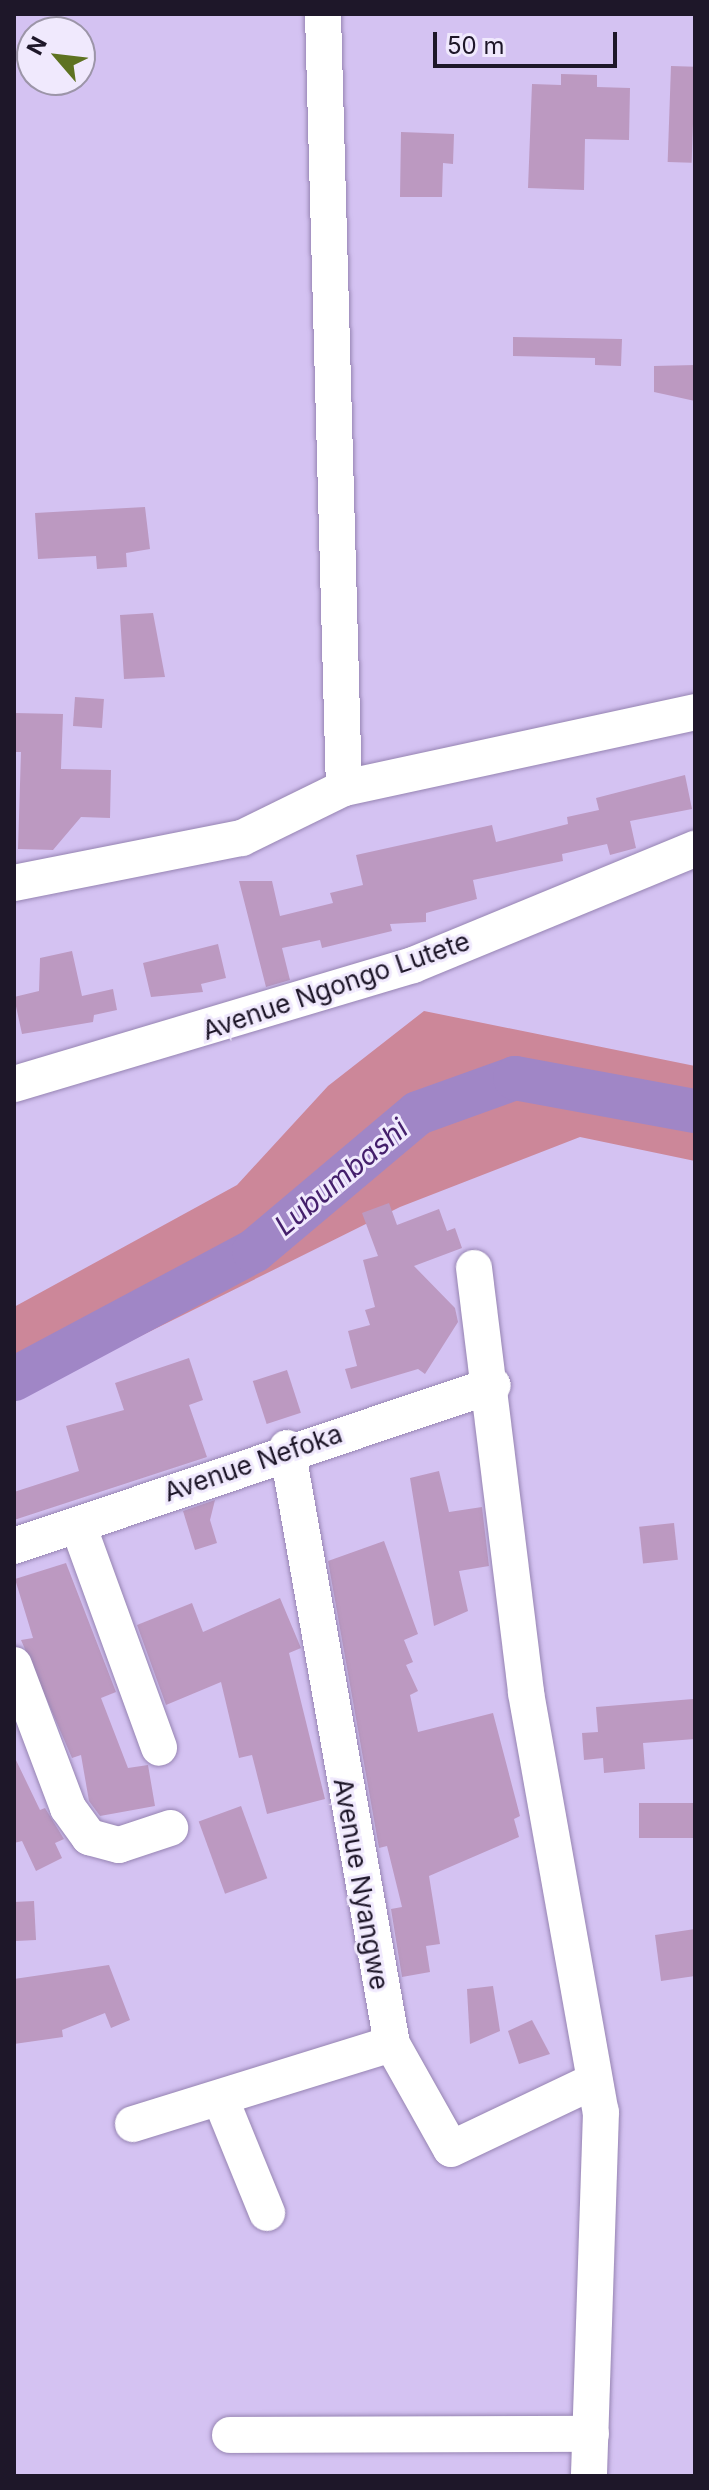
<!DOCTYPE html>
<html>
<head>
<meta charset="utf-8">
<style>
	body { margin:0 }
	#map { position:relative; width:709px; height:2490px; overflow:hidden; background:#d4c2f2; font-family:Inter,sans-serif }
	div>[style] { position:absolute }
	.green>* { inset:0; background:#cc8799 }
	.river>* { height:44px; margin:-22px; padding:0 22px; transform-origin:22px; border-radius:22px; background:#a086c6 }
	.building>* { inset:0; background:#bc99c1; transform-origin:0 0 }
	.roads { filter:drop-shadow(0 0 2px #9684b2) drop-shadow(0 0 2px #9684b2) }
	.minor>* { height:36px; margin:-18px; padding:0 18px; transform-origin:18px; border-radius:18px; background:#fff }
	span { translate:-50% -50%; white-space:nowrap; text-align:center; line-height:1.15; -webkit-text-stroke:6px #f0e9fd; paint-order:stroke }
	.street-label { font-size:26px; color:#1e1729 }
	.water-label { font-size:28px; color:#441f6b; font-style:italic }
	.frame { position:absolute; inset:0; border:16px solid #1e1729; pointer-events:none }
	.north { position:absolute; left:16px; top:16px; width:80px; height:80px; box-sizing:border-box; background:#f0e9fd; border:2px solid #9c95a8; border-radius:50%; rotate:298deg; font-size:22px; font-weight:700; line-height:32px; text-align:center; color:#1e1729 }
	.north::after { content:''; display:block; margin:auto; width:28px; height:36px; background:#5e7221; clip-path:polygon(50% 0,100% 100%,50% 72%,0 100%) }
	.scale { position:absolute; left:433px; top:32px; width:184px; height:36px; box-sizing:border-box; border:4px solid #1e1729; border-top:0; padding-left:10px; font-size:24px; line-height:28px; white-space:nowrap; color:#1e1729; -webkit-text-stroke:6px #f0e9fd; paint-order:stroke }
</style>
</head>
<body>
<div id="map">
	<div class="green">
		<div style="clip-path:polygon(424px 1011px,695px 1066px,695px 1161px,580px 1137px,400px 1207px,14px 1399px,14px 1307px,237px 1185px,328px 1086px)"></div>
	</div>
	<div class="river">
		<div style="left:14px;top:1379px;width:272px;rotate:-28.1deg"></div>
		<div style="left:254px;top:1251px;width:214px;rotate:-40.1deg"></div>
		<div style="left:418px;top:1113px;width:103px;rotate:-19.8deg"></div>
		<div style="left:515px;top:1078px;width:183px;rotate:10.4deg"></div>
	</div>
	<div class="building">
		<div style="left:671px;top:66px;width:24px;height:96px;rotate:2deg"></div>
		<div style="clip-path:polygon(561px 74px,597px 75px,597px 87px,630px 88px,629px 140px,585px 139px,584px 190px,528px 188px,532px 84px,561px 85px)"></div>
		<div style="clip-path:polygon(401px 132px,454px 134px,453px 164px,443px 163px,442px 197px,400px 197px)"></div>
		<div style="clip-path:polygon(513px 337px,622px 339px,621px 366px,595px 365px,595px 358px,513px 356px)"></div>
		<div style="clip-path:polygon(695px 365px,695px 401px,654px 392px,654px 366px)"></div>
		<div style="clip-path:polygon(145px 507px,150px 549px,126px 553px,127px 567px,97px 569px,96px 556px,38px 559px,35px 513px)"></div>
		<div style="clip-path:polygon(153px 613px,165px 677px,124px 679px,120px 615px)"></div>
		<div style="left:75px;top:697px;width:29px;height:29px;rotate:4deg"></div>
		<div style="clip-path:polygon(14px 713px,63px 714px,61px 769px,111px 770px,110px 818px,81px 817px,53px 850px,18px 849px,21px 752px,14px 752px)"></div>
		<div style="clip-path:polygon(685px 775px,692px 809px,630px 821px,636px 848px,610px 855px,607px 844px,562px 854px,563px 861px,473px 880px,477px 899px,426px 913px,426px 922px,390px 924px,392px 931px,322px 948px,320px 940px,282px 948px,290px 980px,266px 987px,239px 881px,272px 881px,280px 916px,333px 903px,330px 893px,363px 885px,356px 855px,492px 825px,496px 842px,568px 824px,567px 817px,599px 810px,596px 798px)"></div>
		<div style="clip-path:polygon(218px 944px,226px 978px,201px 984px,203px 992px,151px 997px,143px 963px)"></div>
		<div style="clip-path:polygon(72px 951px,82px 996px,113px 989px,117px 1010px,94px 1015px,93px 1022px,22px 1034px,14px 997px,39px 991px,40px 958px)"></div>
		<div style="clip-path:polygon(389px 1203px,397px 1225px,439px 1209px,447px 1231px,455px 1228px,462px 1248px,414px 1266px,455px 1308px,458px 1322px,425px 1374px,418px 1369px,351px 1389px,345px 1369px,357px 1366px,348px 1331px,370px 1325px,365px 1310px,375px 1307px,363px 1260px,378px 1256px,362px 1213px)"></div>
		<div style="clip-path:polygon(189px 1358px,203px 1400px,189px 1405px,207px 1457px,14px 1520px,14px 1492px,79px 1471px,66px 1426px,124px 1410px,115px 1383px)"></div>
		<div style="left:287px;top:1370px;width:45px;height:36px;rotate:72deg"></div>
		<div style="clip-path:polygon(439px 1471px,449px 1512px,482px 1507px,489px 1566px,459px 1571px,468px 1611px,434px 1626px,410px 1478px)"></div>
		<div style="clip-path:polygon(215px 1500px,210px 1520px,217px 1543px,195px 1550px,183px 1511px)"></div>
		<div style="left:674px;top:1523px;width:37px;height:35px;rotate:84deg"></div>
		<div style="clip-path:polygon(384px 1541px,418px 1634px,404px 1640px,413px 1662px,406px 1665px,418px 1691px,410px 1695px,418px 1732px,493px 1713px,520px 1816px,514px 1819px,519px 1837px,429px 1876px,440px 1944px,426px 1946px,430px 1972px,402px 1977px,391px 1909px,402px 1907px,387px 1846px,379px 1848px,328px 1561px)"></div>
		<div style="clip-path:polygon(66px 1563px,116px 1692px,101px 1698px,128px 1768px,148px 1765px,155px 1806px,100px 1816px,89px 1801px,81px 1755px,72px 1758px,21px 1640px,33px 1638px,15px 1579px)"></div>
		<div style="clip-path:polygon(280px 1598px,301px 1648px,289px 1653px,325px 1799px,267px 1814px,252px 1755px,239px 1758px,221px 1682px,166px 1705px,137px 1625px,192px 1603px,203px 1632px)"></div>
		<div style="clip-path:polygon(693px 1699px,695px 1739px,643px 1743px,645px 1769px,604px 1773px,603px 1758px,584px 1760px,582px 1733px,598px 1732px,596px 1707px)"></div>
		<div style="clip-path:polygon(14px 1756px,40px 1810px,45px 1808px,64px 1839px,55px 1843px,62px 1858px,36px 1871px,22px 1841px,14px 1843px)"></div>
		<div style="left:695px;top:1803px;width:35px;height:56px;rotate:90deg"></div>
		<div style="left:241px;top:1806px;width:77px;height:45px;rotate:70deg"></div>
		<div style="left:34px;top:1901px;width:39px;height:20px;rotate:87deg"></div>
		<div style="clip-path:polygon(695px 1929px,695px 1976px,661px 1981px,655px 1935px)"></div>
		<div style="clip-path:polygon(109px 1965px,130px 2020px,111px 2028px,105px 2013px,62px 2030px,63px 2037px,14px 2044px,14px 1979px)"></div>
		<div style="clip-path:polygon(493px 1986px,500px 2031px,470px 2044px,467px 1989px)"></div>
		<div style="clip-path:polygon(532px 2020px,550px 2054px,519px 2064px,508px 2031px)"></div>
	</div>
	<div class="roads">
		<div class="minor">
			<div style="left:323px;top:14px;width:774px;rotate:88.45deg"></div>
			<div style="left:14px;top:883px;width:232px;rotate:-11.2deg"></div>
			<div style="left:242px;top:838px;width:114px;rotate:-26.1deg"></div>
			<div style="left:344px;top:788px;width:359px;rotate:-12.2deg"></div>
			<div style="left:14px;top:1084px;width:416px;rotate:-16.6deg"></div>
			<div style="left:413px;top:965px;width:305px;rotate:-22.4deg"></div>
			<div style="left:474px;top:1268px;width:428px;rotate:83deg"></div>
			<div style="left:526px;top:1693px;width:426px;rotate:79.9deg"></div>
			<div style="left:601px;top:2112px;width:364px;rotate:91.9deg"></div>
			<div style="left:287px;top:1448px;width:605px;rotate:80.01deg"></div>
			<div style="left:392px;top:2044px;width:120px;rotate:60.7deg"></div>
			<div style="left:451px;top:2149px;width:156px;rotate:-25.4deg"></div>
			<div style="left:78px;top:1525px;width:237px;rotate:70deg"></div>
			<div style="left:14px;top:1546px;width:505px;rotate:-18.58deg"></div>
			<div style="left:14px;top:1665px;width:153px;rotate:69.3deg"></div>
			<div style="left:68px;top:1808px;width:36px;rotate:54deg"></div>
			<div style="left:89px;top:1837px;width:31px;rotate:15deg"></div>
			<div style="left:119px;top:1845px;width:54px;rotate:-18.4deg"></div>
			<div style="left:221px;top:2100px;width:122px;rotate:67.8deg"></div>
			<div style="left:133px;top:2124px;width:271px;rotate:-17.2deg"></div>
			<div style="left:230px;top:2435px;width:361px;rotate:-0.2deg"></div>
		</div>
	</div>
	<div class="street-label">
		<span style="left:336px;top:986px;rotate:-19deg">Avenue Ngongo Lutete</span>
		<span style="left:253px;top:1463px;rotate:-19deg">Avenue Nefoka</span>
		<span style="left:361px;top:1884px;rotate:80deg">Avenue Nyangwe</span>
	</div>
	<div class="water-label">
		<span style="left:341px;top:1177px;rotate:-40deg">Lubumbashi</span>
	</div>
	<div class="frame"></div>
	<div class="north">N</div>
	<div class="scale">50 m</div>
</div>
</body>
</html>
